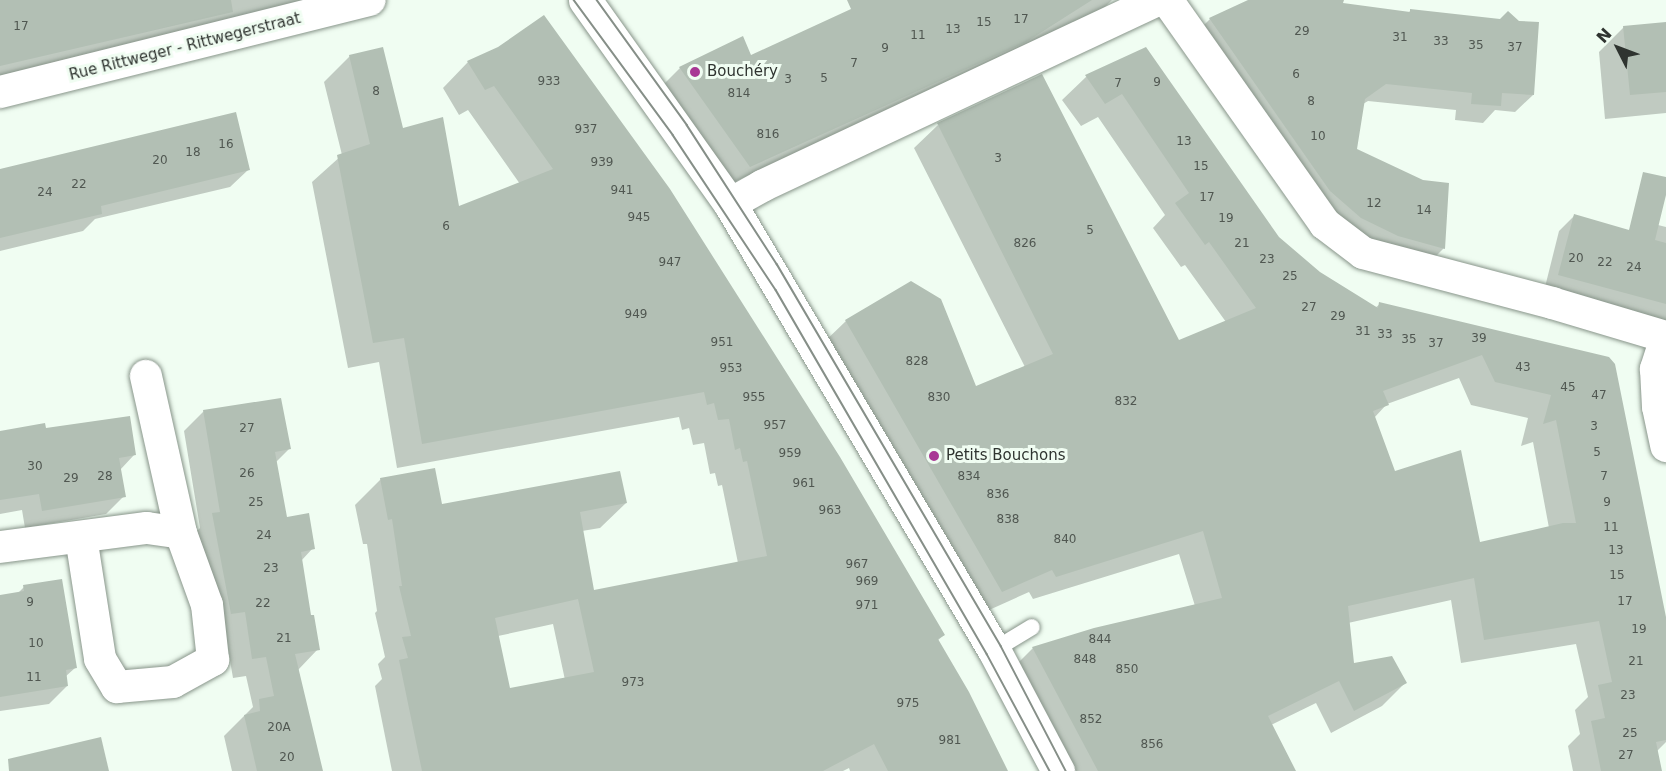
<!DOCTYPE html>
<html>
<head>
<meta charset="utf-8">
<style>
	body { margin:0 }
	#map { position:relative; width:1666px; height:771px; overflow:hidden; background:#f0fdf2; font-family:"DejaVu Sans",sans-serif }
	div>[style] { position:absolute }
	.shadow>* { inset:0; background:#0003 }
	.building>* { inset:0; background:#b2bfb4 }
	.roads { filter:drop-shadow(0 0 2px #88958a) drop-shadow(0 0 2px #88958a) }
	.service>* { height:16px; margin:-8px; padding:0 8px; transform-origin:8px; border-radius:8px; background:#fff }
	.minor>* { height:32px; margin:-16px; padding:0 16px; transform-origin:16px; border-radius:16px; background:#fff }
	.secondary>* { height:33px; margin:-16.5px; padding:0 16.5px; transform-origin:16.5px; border-radius:16.5px; background:#fff }
	.tram>* { height:1.5px; margin:-0.75px; padding:0 0.75px; transform-origin:0.75px; border-radius:0.75px; background:#868f88 }
	.dots>* { width:16px; height:16px; translate:-50% -50%; box-sizing:border-box; border:3px solid #f0fdf2; border-radius:50% }
	span { translate:-50% -50%; white-space:nowrap; text-align:center; line-height:1.15; -webkit-text-stroke:6px #f0fdf2; paint-order:stroke }
	.number-label { font-size:12px; color:#505751 }
	.number-label span { -webkit-text-stroke-width:0 }
	.street-label { font-size:15px; color:#2f3430 }
	.poi-label { font-size:15px; color:#2f3430 }
	.left { translate:0 -50%; text-align:left }
	.north { position:absolute; left:1588px; top:18px; width:60px; height:60px; -webkit-text-stroke:4px #f0fdf2; paint-order:stroke; rotate:312deg; font-size:16px; font-weight:700; line-height:24px; text-align:center; color:#2f3430 }
	.north::after { content:''; display:block; margin:auto; width:21px; height:27px; background:#2f3430; clip-path:polygon(50% 0,100% 100%,50% 72%,0 100%) }
</style>
</head>
<body>
<div id="map">
	<div class="shadow">
		<div style="clip-path:polygon(0 0,352px 0,0 82px)"></div>
		<div style="clip-path:polygon(876px 0,1112px 0,1095px 17px,732px 183px,663px 85px,680px 68px,751px 57px)"></div>
		<div style="clip-path:polygon(1252px 0,1342px 0,1341px 4px,1408px 13px,1411px 10px,1533px 95px,1515px 112px,1495px 110px,1483px 123px,1455px 120px,1456px 110px,1368px 101px,1363px 104px,1355px 150px,1444px 248px,1427px 265px,1343px 235px,1193px 36px,1210px 19px)"></div>
		<div style="clip-path:polygon(1666px 23px,1666px 113px,1605px 119px,1599px 52px,1624px 27px)"></div>
		<div style="clip-path:polygon(evenodd,499px 49px,944px 635px,937px 641px,1007px 771px,850px 771px,849px 768px,843px 771px,392px 771px,375px 686px,382px 679px,378px 664px,385px 657px,375px 613px,377px 611px,367px 544px,363px 544px,355px 505px,381px 479px,441px 506px,626px 503px,600px 528px,582px 531px,593px 592px,738px 563px,722px 485px,718px 486px,715px 473px,710px 474px,704px 443px,693px 445px,689px 428px,682px 430px,679px 417px,397px 468px,379px 362px,348px 368px,312px 182px,342px 155px,324px 82px,350px 56px,458px 208px,520px 184px,468px 110px,459px 115px,443px 88px,468px 62px,499px 49px,553px 624px,565px 680px,509px 690px,498px 636px,553px 624px)"></div>
		<div style="clip-path:polygon(evenodd,1146px 49px,1278px 238px,1320px 273px,1375px 308px,1380px 304px,1608px 359px,1666px 624px,1666px 742px,1657px 751px,1661px 771px,1573px 771px,1568px 746px,1580px 734px,1575px 710px,1588px 697px,1576px 644px,1461px 663px,1451px 600px,1348px 623px,1353px 665px,1405px 683px,1382px 706px,1331px 733px,1316px 703px,1271px 725px,1294px 771px,1064px 771px,1010px 671px,1033px 648px,1195px 606px,1179px 554px,1033px 599px,1029px 592px,978px 615px,822px 344px,846px 321px,975px 388px,1025px 367px,914px 148px,938px 125px,1178px 342px,1226px 322px,1185px 265px,1181px 267px,1153px 228px,1165px 215px,1098px 117px,1081px 126px,1062px 100px,1086px 77px,1146px 49px,1459px 378px,1471px 405px,1528px 418px,1521px 446px,1533px 442px,1549px 528px,1479px 544px,1394px 472px,1374px 418px,1387px 404px,1459px 378px)"></div>
		<div style="clip-path:polygon(0 170px,248px 170px,230px 187px,95px 219px,83px 231px,0 251px)"></div>
		<div style="clip-path:polygon(1574px 216px,1627px 231px,1646px 222px,1666px 227px,1666px 324px,1544px 291px,1559px 231px)"></div>
		<div style="clip-path:polygon(204px 411px,289px 449px,276px 462px,286px 519px,313px 548px,301px 561px,309px 617px,318px 649px,298px 670px,322px 771px,232px 771px,224px 736px,253px 707px,246px 676px,233px 678px,225px 631px,193px 535px,200px 528px,184px 431px)"></div>
		<div style="clip-path:polygon(45px 430px,134px 455px,120px 470px,124px 496px,106px 514px,25px 528px,22px 510px,0 514px,0 432px)"></div>
		<div style="clip-path:polygon(24px 587px,75px 668px,65px 677px,67px 686px,49px 704px,0 711px,0 596px,17px 594px)"></div>
	</div>
	<div class="building">
		<div style="clip-path:polygon(0 0,231px 0,233px 12px,0 66px)"></div>
		<div style="clip-path:polygon(847px 0,1092px 0,1026px 42px,750px 167px,679px 67px,743px 36px,751px 55px,851px 9px)"></div>
		<div style="clip-path:polygon(1248px 0,1344px 0,1343px 3px,1410px 12px,1410px 9px,1500px 19px,1508px 11px,1519px 21px,1539px 22px,1534px 95px,1502px 93px,1501px 106px,1471px 104px,1472px 93px,1386px 84px,1365px 99px,1357px 149px,1423px 180px,1449px 183px,1445px 249px,1398px 236px,1361px 218px,1330px 191px,1209px 18px)"></div>
		<div style="clip-path:polygon(evenodd,544px 15px,670px 189px,840px 457px,945px 635px,938px 639px,969px 692px,1008px 771px,888px 771px,874px 744px,823px 771px,422px 771px,399px 660px,408px 658px,402px 637px,411px 636px,399px 586px,402px 586px,392px 519px,388px 520px,380px 478px,435px 468px,442px 504px,620px 471px,627px 503px,580px 512px,594px 590px,767px 556px,747px 461px,743px 462px,740px 448px,735px 450px,729px 419px,718px 420px,714px 403px,707px 405px,704px 392px,422px 444px,404px 338px,373px 343px,337px 155px,370px 144px,349px 55px,383px 47px,403px 128px,443px 117px,459px 206px,553px 169px,494px 86px,485px 90px,467px 61px,498px 47px,544px 15px,578px 599px,594px 672px,510px 688px,495px 618px,578px 599px)"></div>
		<div style="clip-path:polygon(1666px 22px,1666px 92px,1630px 95px,1623px 26px)"></div>
		<div style="clip-path:polygon(evenodd,1146px 47px,1279px 237px,1320px 272px,1378px 308px,1379px 302px,1609px 357px,1615px 364px,1666px 617px,1666px 740px,1656px 742px,1662px 771px,1601px 771px,1591px 721px,1605px 718px,1598px 685px,1612px 682px,1599px 621px,1484px 640px,1474px 578px,1348px 606px,1354px 663px,1392px 656px,1407px 683px,1354px 711px,1339px 681px,1268px 716px,1296px 771px,1098px 771px,1032px 647px,1094px 628px,1222px 598px,1203px 531px,1056px 577px,1052px 570px,1002px 592px,845px 320px,911px 281px,941px 299px,976px 386px,1053px 354px,937px 123px,1042px 74px,1179px 340px,1256px 308px,1209px 242px,1205px 245px,1175px 203px,1189px 193px,1122px 94px,1105px 104px,1085px 75px,1146px 47px,1482px 355px,1495px 382px,1551px 395px,1543px 424px,1556px 420px,1576px 523px,1563px 523px,1480px 542px,1461px 450px,1395px 471px,1373px 411px,1389px 405px,1383px 391px,1482px 355px)"></div>
		<div style="clip-path:polygon(236px 112px,250px 170px,101px 206px,102px 214px,0 238px,0 169px)"></div>
		<div style="clip-path:polygon(1643px 172px,1666px 177px,1666px 195px,1655px 240px,1666px 243px,1666px 304px,1558px 275px,1574px 214px,1629px 230px)"></div>
		<div style="clip-path:polygon(281px 398px,291px 449px,275px 452px,287px 517px,309px 513px,315px 549px,301px 552px,311px 615px,314px 615px,320px 650px,295px 654px,323px 771px,257px 771px,244px 715px,260px 711px,259px 699px,274px 696px,266px 657px,252px 659px,245px 612px,231px 614px,212px 513px,220px 512px,203px 410px)"></div>
		<div style="clip-path:polygon(130px 416px,136px 455px,119px 458px,126px 497px,42px 511px,39px 494px,0 500px,0 431px,45px 423px,46px 428px)"></div>
		<div style="clip-path:polygon(62px 579px,77px 668px,66px 670px,68px 686px,0 697px,0 595px,24px 591px,23px 585px)"></div>
		<div style="clip-path:polygon(101px 737px,109px 771px,9px 771px,8px 759px)"></div>
	</div>
	<div class="roads">
		<div class="service">
			<div style="left:994px;top:650px;width:44px;rotate:-31.2deg"></div>
		</div>
		<div class="minor">
			<div style="left:1167px;top:0;width:274px;rotate:54.8deg"></div>
			<div style="left:1325px;top:224px;width:48px;rotate:37.3deg"></div>
			<div style="left:1363px;top:253px;width:196px;rotate:14.8deg"></div>
			<div style="left:1552px;top:303px;width:119px;rotate:16.6deg"></div>
			<div style="left:0;top:92px;width:381px;rotate:-14deg"></div>
			<div style="left:730px;top:204px;width:37px;rotate:-29deg"></div>
			<div style="left:762px;top:186px;width:437px;rotate:-25.2deg"></div>
			<div style="left:1666px;top:338px;width:33px;rotate:108deg"></div>
			<div style="left:1656px;top:369px;width:38px;rotate:87deg"></div>
			<div style="left:1658px;top:407px;width:40px;rotate:78deg"></div>
			<div style="left:81px;top:537px;width:123px;rotate:81.1deg"></div>
			<div style="left:100px;top:659px;width:33px;rotate:59deg"></div>
			<div style="left:117px;top:687px;width:56px;rotate:-5.1deg"></div>
			<div style="left:173px;top:682px;width:46px;rotate:-28.8deg"></div>
			<div style="left:213px;top:660px;width:55px;rotate:-96.2deg"></div>
			<div style="left:207px;top:605px;width:77px;rotate:-109.9deg"></div>
			<div style="left:181px;top:533px;width:161px;rotate:-102.6deg"></div>
			<div style="left:0;top:547px;width:148px;rotate:-7.4deg"></div>
			<div style="left:147px;top:528px;width:34px;rotate:8deg"></div>
		</div>
		<div class="secondary">
			<div style="left:585px;top:0;width:250px;rotate:54.6deg"></div>
			<div style="left:730px;top:204px;width:518px;rotate:59.38deg"></div>
			<div style="left:994px;top:650px;width:137px;rotate:62.1deg"></div>
		</div>
	</div>
	<div class="tram">
		<div style="left:574px;top:0;width:167px;rotate:53.7deg"></div>
		<div style="left:673px;top:135px;width:186px;rotate:56.4deg"></div>
		<div style="left:776px;top:290px;width:421px;rotate:59.9deg"></div>
		<div style="left:987px;top:654px;width:133px;rotate:61.7deg"></div>
		<div style="left:597px;top:0;width:154px;rotate:54.2deg"></div>
		<div style="left:687px;top:125px;width:166px;rotate:57.1deg"></div>
		<div style="left:777px;top:264px;width:443px;rotate:59.6deg"></div>
		<div style="left:1001px;top:646px;width:141px;rotate:62.5deg"></div>
	</div>
	<div class="dots">
		<div style="left:695px;top:72px;background:#a83794"></div>
		<div style="left:934px;top:456px;background:#a83794"></div>
	</div>
	<div class="number-label">
		<span style="left:1021px;top:20px">17</span>
		<span style="left:984px;top:23px">15</span>
		<span style="left:21px;top:27px">17</span>
		<span style="left:953px;top:30px">13</span>
		<span style="left:1302px;top:32px">29</span>
		<span style="left:918px;top:36px">11</span>
		<span style="left:1400px;top:38px">31</span>
		<span style="left:1441px;top:42px">33</span>
		<span style="left:1476px;top:46px">35</span>
		<span style="left:1515px;top:48px">37</span>
		<span style="left:885px;top:49px">9</span>
		<span style="left:854px;top:64px">7</span>
		<span style="left:1296px;top:75px">6</span>
		<span style="left:824px;top:79px">5</span>
		<span style="left:788px;top:80px">3</span>
		<span style="left:549px;top:82px">933</span>
		<span style="left:1157px;top:83px">9</span>
		<span style="left:1118px;top:84px">7</span>
		<span style="left:376px;top:92px">8</span>
		<span style="left:739px;top:94px">814</span>
		<span style="left:1311px;top:102px">8</span>
		<span style="left:586px;top:130px">937</span>
		<span style="left:768px;top:135px">816</span>
		<span style="left:1318px;top:137px">10</span>
		<span style="left:1184px;top:142px">13</span>
		<span style="left:226px;top:145px">16</span>
		<span style="left:193px;top:153px">18</span>
		<span style="left:998px;top:159px">3</span>
		<span style="left:160px;top:161px">20</span>
		<span style="left:602px;top:163px">939</span>
		<span style="left:1201px;top:167px">15</span>
		<span style="left:79px;top:185px">22</span>
		<span style="left:622px;top:191px">941</span>
		<span style="left:45px;top:193px">24</span>
		<span style="left:1207px;top:198px">17</span>
		<span style="left:1374px;top:204px">12</span>
		<span style="left:1424px;top:211px">14</span>
		<span style="left:639px;top:218px">945</span>
		<span style="left:1226px;top:219px">19</span>
		<span style="left:446px;top:227px">6</span>
		<span style="left:1090px;top:231px">5</span>
		<span style="left:1025px;top:244px">826</span>
		<span style="left:1242px;top:244px">21</span>
		<span style="left:1576px;top:259px">20</span>
		<span style="left:1267px;top:260px">23</span>
		<span style="left:670px;top:263px">947</span>
		<span style="left:1605px;top:263px">22</span>
		<span style="left:1634px;top:268px">24</span>
		<span style="left:1290px;top:277px">25</span>
		<span style="left:1309px;top:308px">27</span>
		<span style="left:636px;top:315px">949</span>
		<span style="left:1338px;top:317px">29</span>
		<span style="left:1363px;top:332px">31</span>
		<span style="left:1385px;top:335px">33</span>
		<span style="left:1479px;top:339px">39</span>
		<span style="left:1409px;top:340px">35</span>
		<span style="left:722px;top:343px">951</span>
		<span style="left:1436px;top:344px">37</span>
		<span style="left:917px;top:362px">828</span>
		<span style="left:1523px;top:368px">43</span>
		<span style="left:731px;top:369px">953</span>
		<span style="left:1568px;top:388px">45</span>
		<span style="left:1599px;top:396px">47</span>
		<span style="left:754px;top:398px">955</span>
		<span style="left:939px;top:398px">830</span>
		<span style="left:1126px;top:402px">832</span>
		<span style="left:775px;top:426px">957</span>
		<span style="left:1594px;top:427px">3</span>
		<span style="left:247px;top:429px">27</span>
		<span style="left:1597px;top:453px">5</span>
		<span style="left:790px;top:454px">959</span>
		<span style="left:35px;top:467px">30</span>
		<span style="left:247px;top:474px">26</span>
		<span style="left:105px;top:477px">28</span>
		<span style="left:969px;top:477px">834</span>
		<span style="left:1604px;top:477px">7</span>
		<span style="left:71px;top:479px">29</span>
		<span style="left:804px;top:484px">961</span>
		<span style="left:998px;top:495px">836</span>
		<span style="left:256px;top:503px">25</span>
		<span style="left:1607px;top:503px">9</span>
		<span style="left:830px;top:511px">963</span>
		<span style="left:1008px;top:520px">838</span>
		<span style="left:1611px;top:528px">11</span>
		<span style="left:264px;top:536px">24</span>
		<span style="left:1065px;top:540px">840</span>
		<span style="left:1616px;top:551px">13</span>
		<span style="left:857px;top:565px">967</span>
		<span style="left:271px;top:569px">23</span>
		<span style="left:1617px;top:576px">15</span>
		<span style="left:867px;top:582px">969</span>
		<span style="left:1625px;top:602px">17</span>
		<span style="left:30px;top:603px">9</span>
		<span style="left:263px;top:604px">22</span>
		<span style="left:867px;top:606px">971</span>
		<span style="left:1639px;top:630px">19</span>
		<span style="left:284px;top:639px">21</span>
		<span style="left:1100px;top:640px">844</span>
		<span style="left:36px;top:644px">10</span>
		<span style="left:1085px;top:660px">848</span>
		<span style="left:1636px;top:662px">21</span>
		<span style="left:1127px;top:670px">850</span>
		<span style="left:34px;top:678px">11</span>
		<span style="left:633px;top:683px">973</span>
		<span style="left:1628px;top:696px">23</span>
		<span style="left:908px;top:704px">975</span>
		<span style="left:1091px;top:720px">852</span>
		<span style="left:279px;top:728px">20A</span>
		<span style="left:1630px;top:734px">25</span>
		<span style="left:950px;top:741px">981</span>
		<span style="left:1152px;top:745px">856</span>
		<span style="left:1626px;top:756px">27</span>
		<span style="left:287px;top:758px">20</span>
	</div>
	<div class="street-label">
		<span style="left:185px;top:47px;rotate:-14deg">Rue Rittweger - Rittwegerstraat</span>
	</div>
	<div class="poi-label">
		<span class="left" style="left:707px;top:72px">Bouchéry</span>
		<span class="left" style="left:946px;top:456px">Petits Bouchons</span>
	</div>
	<div class="north">N</div>
</div>
</body>
</html>
